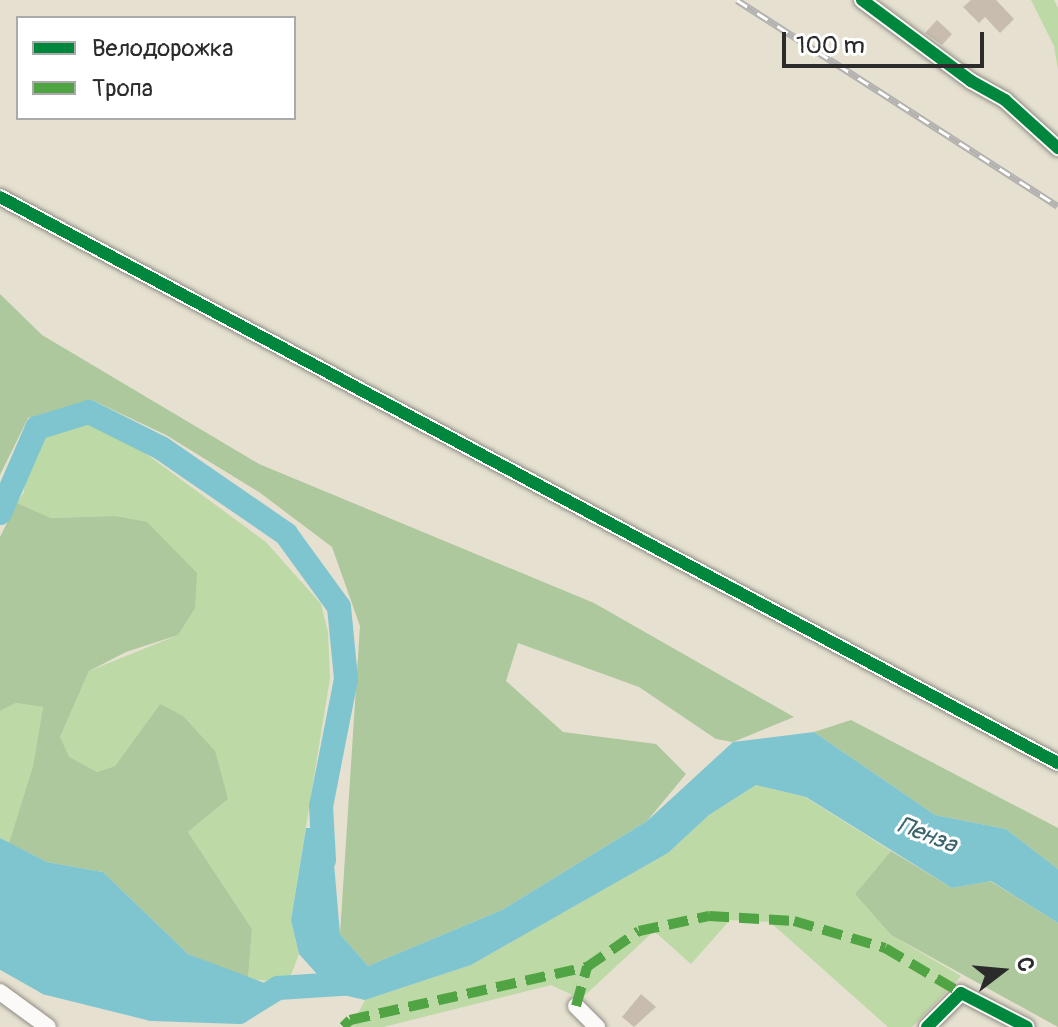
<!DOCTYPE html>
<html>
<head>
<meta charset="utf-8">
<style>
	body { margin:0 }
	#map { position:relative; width:1058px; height:1027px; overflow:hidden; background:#e5e0cf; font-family:Pangolin,sans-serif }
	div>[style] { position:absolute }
	.green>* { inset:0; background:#bdd9a6 }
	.forest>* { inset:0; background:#acc89c }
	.water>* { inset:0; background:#7fc5d0 }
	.river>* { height:24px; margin:-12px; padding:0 12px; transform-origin:12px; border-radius:12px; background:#7fc5d0 }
	.building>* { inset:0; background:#c7bcae }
	.roads { filter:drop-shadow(0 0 2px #8e8b83) drop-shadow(0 0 2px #8e8b83) }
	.street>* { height:16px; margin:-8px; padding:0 8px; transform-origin:8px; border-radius:8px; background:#fbfaf8 }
	.rail>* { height:7px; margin-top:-3.5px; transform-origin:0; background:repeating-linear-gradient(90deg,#fff 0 12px,#b3b2b0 0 24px); box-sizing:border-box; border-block:2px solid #b3b2b0 }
	.quiet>* { height:10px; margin-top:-5px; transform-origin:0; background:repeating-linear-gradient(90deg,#51a443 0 20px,transparent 0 30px) }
	.cycleway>* { height:12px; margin:-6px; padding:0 6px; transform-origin:6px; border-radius:6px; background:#00873e }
	span { translate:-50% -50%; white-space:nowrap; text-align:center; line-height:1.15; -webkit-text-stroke:6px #fff; paint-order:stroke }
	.water-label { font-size:24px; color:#3b646d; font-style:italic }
	.legend { position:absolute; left:16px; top:16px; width:280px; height:104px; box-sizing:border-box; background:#fff; border:2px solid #aaa; margin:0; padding:10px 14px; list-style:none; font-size:24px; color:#2b2b2b }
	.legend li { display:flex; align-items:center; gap:16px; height:40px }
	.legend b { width:40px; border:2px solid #aaa }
	.north { position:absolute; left:962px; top:931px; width:80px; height:80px; -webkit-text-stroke:6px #fff; paint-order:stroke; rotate:74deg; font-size:22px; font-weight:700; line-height:32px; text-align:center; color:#2b2b2b }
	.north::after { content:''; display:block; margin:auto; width:28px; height:36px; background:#2b2b2b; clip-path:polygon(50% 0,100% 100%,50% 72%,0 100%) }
	.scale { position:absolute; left:782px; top:32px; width:202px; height:36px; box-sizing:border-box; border:4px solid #2b2b2b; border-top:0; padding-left:10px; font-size:24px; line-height:28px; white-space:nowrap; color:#2b2b2b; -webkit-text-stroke:6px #fff; paint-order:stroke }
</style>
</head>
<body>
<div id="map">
	<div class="green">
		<div style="clip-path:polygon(1031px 0,1054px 0,1058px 8px,1058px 70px,1054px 46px)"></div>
		<div style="clip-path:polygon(73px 425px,99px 425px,134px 445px,266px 542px,321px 604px,328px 632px,330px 678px,291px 919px,299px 954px,288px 983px,248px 979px,252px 929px,188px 832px,228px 799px,160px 704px,115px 766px,97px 772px,68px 757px,60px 737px,89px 671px,178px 635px,115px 516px,51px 518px,17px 503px,24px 492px,26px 468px,44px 434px)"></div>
		<div style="clip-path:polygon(16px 703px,43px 707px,33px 766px,9px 843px,0 838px,0 711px)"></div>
		<div style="clip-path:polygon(756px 785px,805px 797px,891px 851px,855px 894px,891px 935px,961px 976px,912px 1027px,888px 1027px,770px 922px,730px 920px,691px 964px,654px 931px,581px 999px,551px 985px,383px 1027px,351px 1027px,365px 1000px,471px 965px,668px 853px,709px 815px)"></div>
	</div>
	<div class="forest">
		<div style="clip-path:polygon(0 294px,42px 335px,259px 464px,594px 603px,794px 717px,733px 742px,716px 739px,639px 687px,518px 643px,506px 681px,563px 732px,656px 744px,686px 774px,647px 821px,502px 910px,368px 966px,340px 934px,360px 626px,332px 547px,259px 492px,166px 435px,92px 400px,28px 418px,0 475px)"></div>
		<div style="clip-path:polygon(17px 503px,51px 518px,115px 516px,147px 522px,197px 573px,195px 608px,178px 635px,126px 652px,89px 671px,60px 737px,69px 757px,97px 772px,115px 766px,160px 704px,183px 716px,215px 751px,228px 799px,188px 832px,252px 929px,248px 979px,188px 954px,103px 872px,47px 862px,9px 843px,33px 766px,43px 707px,16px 703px,0 711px,0 537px)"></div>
		<div style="clip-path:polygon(851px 720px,1058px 828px,1058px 869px,1006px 829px,935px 815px,814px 732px)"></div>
		<div style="clip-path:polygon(891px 851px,952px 888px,990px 881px,1058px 923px,1058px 1027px,891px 935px,855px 894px)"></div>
	</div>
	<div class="water">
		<div style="clip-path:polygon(814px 732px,935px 815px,1006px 829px,1058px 869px,1058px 923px,991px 881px,952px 888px,806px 797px,756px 785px,709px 815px,668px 853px,471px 965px,365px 1000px,334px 993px,299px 954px,291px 920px,306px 828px,331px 828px,340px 934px,368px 966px,502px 910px,647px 821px,733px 742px)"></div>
		<div style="clip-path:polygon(0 838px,47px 862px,103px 872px,188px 954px,278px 988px,239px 1012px,152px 1009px,48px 983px,0 956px)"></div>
	</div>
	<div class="river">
		<div style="left:0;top:513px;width:93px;rotate:-66.5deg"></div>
		<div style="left:37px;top:428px;width:54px;rotate:-17.1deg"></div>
		<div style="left:89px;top:412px;width:80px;rotate:26.6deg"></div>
		<div style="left:161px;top:448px;width:152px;rotate:34.5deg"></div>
		<div style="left:286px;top:534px;width:90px;rotate:54deg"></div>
		<div style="left:339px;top:607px;width:72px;rotate:84.4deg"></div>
		<div style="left:346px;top:679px;width:129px;rotate:101.1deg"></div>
		<div style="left:321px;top:806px;width:54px;rotate:86.8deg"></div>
		<div style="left:0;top:956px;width:55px;rotate:29.4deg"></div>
		<div style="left:48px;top:983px;width:107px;rotate:14deg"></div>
		<div style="left:152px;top:1009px;width:87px;rotate:2deg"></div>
		<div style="left:239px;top:1012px;width:46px;rotate:-31.6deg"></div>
		<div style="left:278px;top:988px;width:78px;rotate:-3.7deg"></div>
	</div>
	<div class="building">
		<div style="clip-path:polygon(971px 0,996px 0,1014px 19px,1000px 33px,985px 17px,979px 23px,963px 7px)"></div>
		<div style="clip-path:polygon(937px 20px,952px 34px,942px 45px,925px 33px)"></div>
		<div style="clip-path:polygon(641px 994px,656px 1007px,634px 1027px,622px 1017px)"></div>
	</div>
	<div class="roads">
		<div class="street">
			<div style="left:862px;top:0;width:136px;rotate:36.6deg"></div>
			<div style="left:971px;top:81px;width:39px;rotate:29deg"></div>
			<div style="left:1005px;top:100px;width:72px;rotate:42.2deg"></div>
			<div style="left:0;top:197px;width:1200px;rotate:28.15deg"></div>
			<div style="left:0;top:992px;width:59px;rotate:36.1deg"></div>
			<div style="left:576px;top:1006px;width:30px;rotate:45deg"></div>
			<div style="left:927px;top:1027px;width:48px;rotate:-45deg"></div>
			<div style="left:961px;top:993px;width:74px;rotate:27.3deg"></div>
		</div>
	</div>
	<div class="rail">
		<div style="left:737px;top:0;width:381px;rotate:32.7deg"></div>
	</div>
	<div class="quiet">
		<div style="left:576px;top:1006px;width:41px;rotate:-74.2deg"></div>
		<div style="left:343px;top:1027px;width:10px;rotate:-45deg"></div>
		<div style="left:350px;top:1020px;width:243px;rotate:-12.6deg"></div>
		<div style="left:587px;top:967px;width:63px;rotate:-34.7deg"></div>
		<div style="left:639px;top:931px;width:72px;rotate:-12.1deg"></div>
		<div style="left:709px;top:916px;width:85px;rotate:3.4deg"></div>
		<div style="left:794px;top:921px;width:95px;rotate:16.5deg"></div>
		<div style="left:885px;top:948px;width:88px;rotate:30.6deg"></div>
	</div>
	<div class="cycleway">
		<div style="left:862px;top:0;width:136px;rotate:36.6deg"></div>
		<div style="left:971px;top:81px;width:39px;rotate:29deg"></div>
		<div style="left:1005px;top:100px;width:72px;rotate:42.2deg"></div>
		<div style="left:0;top:197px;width:1200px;rotate:28.15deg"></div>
		<div style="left:927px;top:1027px;width:48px;rotate:-45deg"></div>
		<div style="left:961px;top:993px;width:74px;rotate:27.3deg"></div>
	</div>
	<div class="water-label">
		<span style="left:927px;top:835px;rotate:21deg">Пенза</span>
	</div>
	<ul class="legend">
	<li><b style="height:10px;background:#00873e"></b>Велодорожка</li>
	<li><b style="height:10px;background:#51a443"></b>Тропа</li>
	</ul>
	<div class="north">С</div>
	<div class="scale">100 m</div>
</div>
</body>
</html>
